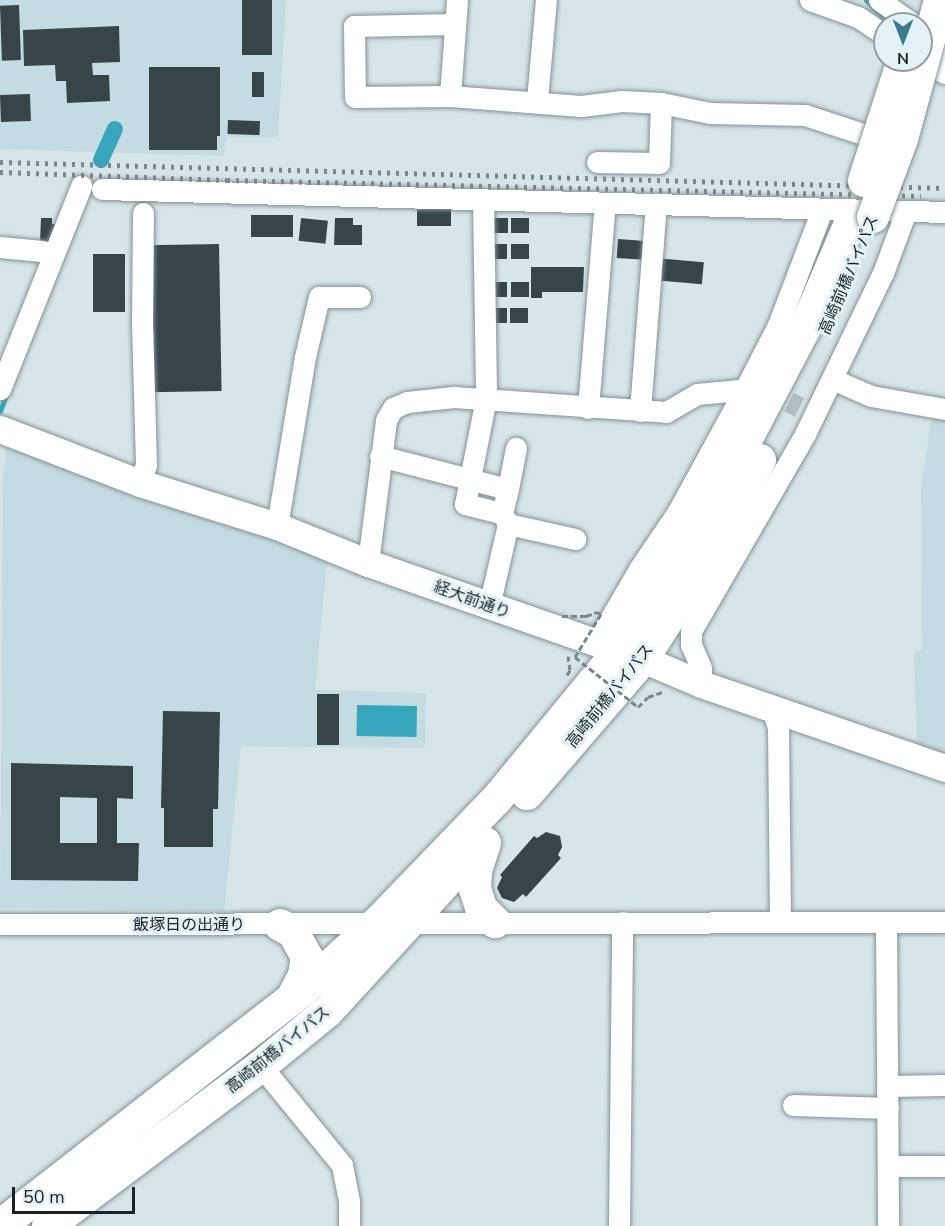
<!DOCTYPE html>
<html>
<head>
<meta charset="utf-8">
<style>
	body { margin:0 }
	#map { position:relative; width:945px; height:1226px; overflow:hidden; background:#d5e5e8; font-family:"Nunito Sans","Noto Sans JP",sans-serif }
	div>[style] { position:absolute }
	.built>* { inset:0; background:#c3dbe1 }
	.water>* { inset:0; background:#35a6bb; transform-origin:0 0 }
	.stream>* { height:5px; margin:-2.5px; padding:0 2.5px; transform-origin:2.5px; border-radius:2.5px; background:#35a6bb }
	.canal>* { height:16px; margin:-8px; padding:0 8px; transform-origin:8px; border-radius:8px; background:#35a6bb }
	.building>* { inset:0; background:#374548; transform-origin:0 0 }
	.minor-tunnel>* { height:21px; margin-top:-10.5px; transform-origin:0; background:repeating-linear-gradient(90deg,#b0bec1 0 21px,transparent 0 31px) }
	.path>* { height:3px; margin-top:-1.5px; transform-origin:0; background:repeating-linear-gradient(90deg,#7c8789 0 6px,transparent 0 9px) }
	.roads { filter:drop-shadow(0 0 2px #839295) drop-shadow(0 0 2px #839295) }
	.minor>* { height:21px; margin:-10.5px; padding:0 10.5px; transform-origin:10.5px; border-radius:10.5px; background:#fff }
	.major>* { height:27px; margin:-13.5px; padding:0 13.5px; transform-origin:13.5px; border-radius:13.5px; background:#fff }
	.highway>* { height:32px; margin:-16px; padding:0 16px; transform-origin:16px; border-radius:16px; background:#fff }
	.rail>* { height:4.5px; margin-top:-2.25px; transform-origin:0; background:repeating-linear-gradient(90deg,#7b8688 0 3px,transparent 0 9px) }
	.path-bridge>* { height:3px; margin-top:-1.5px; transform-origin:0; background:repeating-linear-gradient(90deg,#7c8789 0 6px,transparent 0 9px) }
	.bridges { filter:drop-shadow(0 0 2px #839295) drop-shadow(0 0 2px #839295) }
	.highway-bridge>* { height:32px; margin:-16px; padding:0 16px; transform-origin:16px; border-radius:16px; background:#fff }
	span { translate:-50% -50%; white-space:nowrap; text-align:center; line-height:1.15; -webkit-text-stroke:6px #e2f2f6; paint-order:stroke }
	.street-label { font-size:16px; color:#1c2223 }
	.north { position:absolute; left:873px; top:12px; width:60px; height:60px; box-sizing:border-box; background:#e2f2f6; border:2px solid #939fa2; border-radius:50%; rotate:180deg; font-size:16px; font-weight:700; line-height:24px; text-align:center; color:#1c2223 }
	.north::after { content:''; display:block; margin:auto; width:21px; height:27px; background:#377c8a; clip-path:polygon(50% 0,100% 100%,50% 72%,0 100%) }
	.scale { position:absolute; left:12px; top:1187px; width:123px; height:27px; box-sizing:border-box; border:3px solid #1c2223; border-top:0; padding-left:8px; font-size:18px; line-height:21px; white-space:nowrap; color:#1c2223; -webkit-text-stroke:4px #e2f2f6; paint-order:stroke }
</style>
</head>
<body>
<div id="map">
	<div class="built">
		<div style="clip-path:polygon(0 0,286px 0,278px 137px,226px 137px,224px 156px,0 149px)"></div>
		<div style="clip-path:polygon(932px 413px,945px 415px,945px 756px,917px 747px,914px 652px,922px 650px,921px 489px)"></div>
		<div style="clip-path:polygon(7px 446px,327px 560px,315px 690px,426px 693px,425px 748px,241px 746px,224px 911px,0 908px,3px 476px)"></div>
	</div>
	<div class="water">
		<div style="left:357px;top:705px;width:60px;height:31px;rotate:1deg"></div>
	</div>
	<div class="stream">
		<div style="left:866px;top:0;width:34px;rotate:45deg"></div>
		<div style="left:0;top:411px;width:19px;rotate:-69deg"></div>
	</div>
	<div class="canal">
		<div style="left:101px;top:160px;width:34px;rotate:-66deg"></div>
	</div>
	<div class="building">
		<div style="left:242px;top:0;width:30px;height:55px"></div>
		<div style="left:19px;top:5px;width:55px;height:19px;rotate:88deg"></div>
		<div style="clip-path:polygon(119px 26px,120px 62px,92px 63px,93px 75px,109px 75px,110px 101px,67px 103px,66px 81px,56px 81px,55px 65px,24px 66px,23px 30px)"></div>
		<div style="clip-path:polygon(149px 67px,220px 67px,220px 136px,217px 136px,217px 150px,149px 150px)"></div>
		<div style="left:252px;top:72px;width:12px;height:25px"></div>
		<div style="left:30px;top:94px;width:27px;height:30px;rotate:88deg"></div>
		<div style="left:228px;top:120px;width:32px;height:14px;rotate:2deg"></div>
		<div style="left:417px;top:206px;width:34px;height:20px"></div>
		<div style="left:251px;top:215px;width:42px;height:22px"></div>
		<div style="clip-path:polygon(41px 218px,52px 218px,52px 224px,58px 224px,53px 242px,40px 242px)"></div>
		<div style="left:301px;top:218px;width:27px;height:23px;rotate:6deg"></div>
		<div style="clip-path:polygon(335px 218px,353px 218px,353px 225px,362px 225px,362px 245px,334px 245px)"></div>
		<div style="left:490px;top:218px;width:18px;height:15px"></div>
		<div style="left:511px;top:218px;width:18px;height:15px"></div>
		<div style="left:618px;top:239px;width:27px;height:19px;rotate:4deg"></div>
		<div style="left:219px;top:244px;width:147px;height:72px;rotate:89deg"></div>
		<div style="left:489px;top:244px;width:18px;height:15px"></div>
		<div style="left:511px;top:244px;width:18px;height:15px"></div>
		<div style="left:93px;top:254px;width:32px;height:58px"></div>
		<div style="left:655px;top:258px;width:49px;height:22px;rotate:5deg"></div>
		<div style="clip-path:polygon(531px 267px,584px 267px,583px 292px,542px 292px,542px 298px,531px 298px)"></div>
		<div style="left:489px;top:282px;width:18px;height:15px"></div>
		<div style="left:511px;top:282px;width:18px;height:15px"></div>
		<div style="left:489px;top:308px;width:18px;height:15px"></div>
		<div style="left:510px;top:308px;width:18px;height:15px"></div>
		<div style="left:317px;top:694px;width:22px;height:51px"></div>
		<div style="clip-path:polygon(163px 711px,220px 712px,218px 809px,213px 809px,213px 847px,164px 847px,164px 808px,161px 808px)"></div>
		<div style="clip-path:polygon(evenodd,11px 763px,133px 766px,133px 799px,117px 798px,117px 843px,139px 843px,138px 881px,11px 880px,11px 763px,60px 797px,97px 798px,97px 843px,60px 843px,60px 797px)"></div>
		<div style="clip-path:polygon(546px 832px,560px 836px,562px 847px,558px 855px,561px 858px,526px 897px,523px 894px,514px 902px,502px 898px,497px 888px,502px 877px,500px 875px,534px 836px,537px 838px)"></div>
	</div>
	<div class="minor-tunnel">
		<div style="left:761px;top:388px;width:43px;rotate:26deg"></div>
	</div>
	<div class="path">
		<div style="left:567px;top:675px;width:6px;rotate:-59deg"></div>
		<div style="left:570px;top:670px;width:14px;rotate:-98deg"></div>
		<div style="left:638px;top:707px;width:14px;rotate:-45deg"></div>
		<div style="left:648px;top:697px;width:18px;rotate:-19deg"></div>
	</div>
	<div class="roads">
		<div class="minor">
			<div style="left:810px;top:0;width:51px;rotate:19.5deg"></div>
			<div style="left:858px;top:17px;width:32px;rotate:34deg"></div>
			<div style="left:879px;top:0;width:42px;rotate:35.2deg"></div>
			<div style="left:455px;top:24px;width:101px;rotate:178.9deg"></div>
			<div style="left:354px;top:26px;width:71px;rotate:89.2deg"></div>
			<div style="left:355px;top:97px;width:95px;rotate:-0.6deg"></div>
			<div style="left:450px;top:96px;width:131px;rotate:4.4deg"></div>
			<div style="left:581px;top:106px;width:41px;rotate:-7deg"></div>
			<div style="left:622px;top:101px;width:39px;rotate:3deg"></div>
			<div style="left:661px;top:103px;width:50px;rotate:11.5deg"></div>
			<div style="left:710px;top:113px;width:95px;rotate:1.2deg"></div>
			<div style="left:805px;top:115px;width:89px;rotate:18.2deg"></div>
			<div style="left:944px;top:45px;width:25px;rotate:108deg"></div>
			<div style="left:936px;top:69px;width:10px;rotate:24deg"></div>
			<div style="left:450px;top:96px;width:96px;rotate:-85.8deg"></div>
			<div style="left:537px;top:100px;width:100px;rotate:-84.9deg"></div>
			<div style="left:597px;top:162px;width:62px;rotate:0.9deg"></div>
			<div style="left:659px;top:163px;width:60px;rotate:-88.1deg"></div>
			<div style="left:102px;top:189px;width:843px;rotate:1.56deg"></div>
			<div style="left:483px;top:199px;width:199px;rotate:89.1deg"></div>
			<div style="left:486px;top:398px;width:108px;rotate:101.2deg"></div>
			<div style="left:465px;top:504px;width:38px;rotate:14deg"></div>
			<div style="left:502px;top:513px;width:13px;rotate:61deg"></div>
			<div style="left:508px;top:524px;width:84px;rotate:103deg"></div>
			<div style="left:0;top:247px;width:42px;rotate:5.4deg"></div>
			<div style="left:42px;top:251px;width:11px;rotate:22deg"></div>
			<div style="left:832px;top:379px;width:43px;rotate:23.6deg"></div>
			<div style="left:871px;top:396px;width:75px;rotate:10deg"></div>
			<div style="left:0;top:389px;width:219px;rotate:-68.2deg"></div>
			<div style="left:588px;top:408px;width:206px;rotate:-85.3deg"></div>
			<div style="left:640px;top:411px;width:207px;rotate:-85.6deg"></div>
			<div style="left:380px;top:456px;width:132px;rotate:14.5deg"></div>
			<div style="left:508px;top:489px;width:25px;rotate:104deg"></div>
			<div style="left:140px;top:483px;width:19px;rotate:-72deg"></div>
			<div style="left:146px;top:465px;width:140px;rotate:-91.6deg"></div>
			<div style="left:142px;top:325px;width:112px;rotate:-89.5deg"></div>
			<div style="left:508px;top:489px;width:42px;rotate:-79deg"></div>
			<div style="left:508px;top:524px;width:69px;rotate:12.6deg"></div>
			<div style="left:277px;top:526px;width:171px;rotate:-80.6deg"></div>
			<div style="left:305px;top:357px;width:62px;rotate:-76.9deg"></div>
			<div style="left:319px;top:297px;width:41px"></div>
			<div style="left:368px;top:563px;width:144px;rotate:-82.8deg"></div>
			<div style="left:386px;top:420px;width:14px;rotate:-60deg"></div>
			<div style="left:393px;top:408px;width:15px;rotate:-23deg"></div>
			<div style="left:407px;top:402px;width:47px;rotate:-6.1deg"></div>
			<div style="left:454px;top:397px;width:213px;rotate:4deg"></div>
			<div style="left:666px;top:412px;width:36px;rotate:-30deg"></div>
			<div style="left:697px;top:394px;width:64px;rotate:-5.4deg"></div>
			<div style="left:596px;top:643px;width:86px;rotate:-59.8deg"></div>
			<div style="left:639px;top:569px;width:68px;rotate:-55.8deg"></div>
			<div style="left:677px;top:513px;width:144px;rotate:-61.3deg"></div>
			<div style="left:746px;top:387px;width:70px;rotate:-62.7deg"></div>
			<div style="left:778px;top:325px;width:123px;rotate:-69.1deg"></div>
			<div style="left:701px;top:684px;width:16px;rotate:-90deg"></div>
			<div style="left:701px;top:668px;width:25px;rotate:-113deg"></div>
			<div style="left:691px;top:645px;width:14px;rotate:-90deg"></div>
			<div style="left:691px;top:631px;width:228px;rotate:-59.9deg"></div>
			<div style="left:805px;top:434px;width:179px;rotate:-64.2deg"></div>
			<div style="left:883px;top:273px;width:66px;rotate:-69.6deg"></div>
			<div style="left:772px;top:709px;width:19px;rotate:72deg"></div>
			<div style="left:778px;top:727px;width:195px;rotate:89.4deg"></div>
			<div style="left:886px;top:922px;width:304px;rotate:89.6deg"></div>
			<div style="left:0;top:924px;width:945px;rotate:-0.12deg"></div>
			<div style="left:261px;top:1066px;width:128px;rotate:50.7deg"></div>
			<div style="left:342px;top:1165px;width:37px;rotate:79deg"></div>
			<div style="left:349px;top:1201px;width:25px;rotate:90deg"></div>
			<div style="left:888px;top:1086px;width:57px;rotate:-1deg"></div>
			<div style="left:793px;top:1105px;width:95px;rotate:1.8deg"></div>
			<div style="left:888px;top:1166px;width:57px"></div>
			<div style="left:619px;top:1226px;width:304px;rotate:-89.4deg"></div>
		</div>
		<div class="major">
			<div style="left:0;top:429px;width:150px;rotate:21.1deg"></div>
			<div style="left:140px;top:483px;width:144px;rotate:17.4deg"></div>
			<div style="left:277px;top:526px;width:98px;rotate:22.1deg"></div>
			<div style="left:368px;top:563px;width:291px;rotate:19.2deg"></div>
			<div style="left:643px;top:659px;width:63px;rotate:23.3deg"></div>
			<div style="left:701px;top:684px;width:258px;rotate:19deg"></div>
		</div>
		<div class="highway">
			<div style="left:527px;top:794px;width:178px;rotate:-49.3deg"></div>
			<div style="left:643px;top:659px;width:116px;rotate:-57.7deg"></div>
			<div style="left:705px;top:561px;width:115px;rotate:-61.4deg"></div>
			<div style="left:485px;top:843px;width:29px;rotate:108deg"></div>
			<div style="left:476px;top:871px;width:18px;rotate:93deg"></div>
			<div style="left:475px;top:889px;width:20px;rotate:72deg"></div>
			<div style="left:481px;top:908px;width:20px;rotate:45deg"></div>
			<div style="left:280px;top:925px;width:15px;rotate:28deg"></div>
			<div style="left:293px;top:932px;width:29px;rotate:61deg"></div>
			<div style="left:307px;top:957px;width:18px;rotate:99deg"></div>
			<div style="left:304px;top:975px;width:25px;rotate:117deg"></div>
			<div style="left:0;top:1226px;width:385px;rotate:-37.9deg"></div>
			<div style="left:304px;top:989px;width:100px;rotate:-42.2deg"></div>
			<div style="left:378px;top:922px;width:170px;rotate:-46deg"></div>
			<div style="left:496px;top:800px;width:193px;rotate:-50.5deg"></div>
			<div style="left:619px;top:651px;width:119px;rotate:-58deg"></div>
			<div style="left:682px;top:550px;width:95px;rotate:-58.8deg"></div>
			<div style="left:731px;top:469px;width:164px;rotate:-62.3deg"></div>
			<div style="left:807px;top:324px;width:117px;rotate:-66.9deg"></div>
			<div style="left:48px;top:1226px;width:266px;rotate:-36.9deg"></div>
			<div style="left:261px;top:1066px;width:87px;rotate:-39.4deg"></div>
			<div style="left:328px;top:1011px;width:214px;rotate:-47.5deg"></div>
		</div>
	</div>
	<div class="rail">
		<div style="left:0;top:162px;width:945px;rotate:1.58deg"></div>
		<div style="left:0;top:172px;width:227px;rotate:2deg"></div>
		<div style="left:227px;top:180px;width:694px;rotate:1.32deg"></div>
	</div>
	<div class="path-bridge">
		<div style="left:562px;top:616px;width:24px"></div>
		<div style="left:586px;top:616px;width:12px;rotate:-20deg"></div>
		<div style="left:597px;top:612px;width:4px;rotate:27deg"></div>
		<div style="left:601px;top:614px;width:50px;rotate:121.2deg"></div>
		<div style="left:575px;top:657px;width:80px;rotate:38.4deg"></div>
	</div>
	<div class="bridges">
		<div class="highway-bridge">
			<div style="left:864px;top:181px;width:127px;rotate:-72.1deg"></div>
			<div style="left:873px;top:217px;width:83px;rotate:-69.6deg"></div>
			<div style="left:902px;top:139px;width:144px;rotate:-74.7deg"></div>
		</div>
	</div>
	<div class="street-label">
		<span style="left:849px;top:275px;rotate:-67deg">高崎前橋バイパス</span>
		<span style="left:472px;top:600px;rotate:20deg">経大前通り</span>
		<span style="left:610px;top:696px;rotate:-51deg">高崎前橋バイパス</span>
		<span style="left:189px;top:925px">飯塚日の出通り</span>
		<span style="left:278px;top:1050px;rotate:-39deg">高崎前橋バイパス</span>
	</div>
	<div class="north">N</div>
	<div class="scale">50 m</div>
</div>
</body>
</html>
